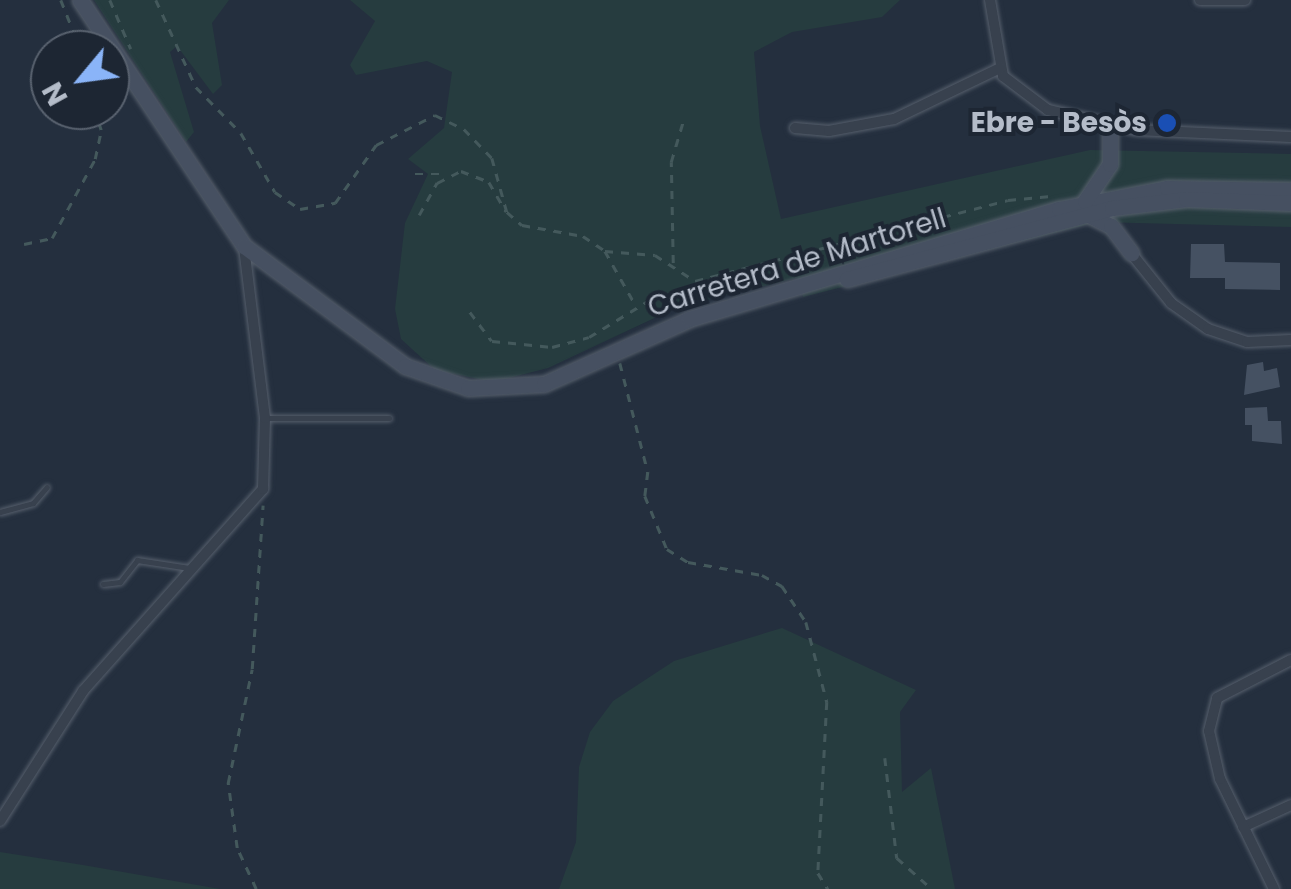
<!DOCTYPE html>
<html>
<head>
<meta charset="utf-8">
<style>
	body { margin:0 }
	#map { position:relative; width:1291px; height:889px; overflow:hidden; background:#242f3e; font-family:Poppins,sans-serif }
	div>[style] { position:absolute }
	.green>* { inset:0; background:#263c3f }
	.building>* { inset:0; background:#455162 }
	.path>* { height:2.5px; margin-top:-1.25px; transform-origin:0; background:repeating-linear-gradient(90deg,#44595c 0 8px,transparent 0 16px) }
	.roads { filter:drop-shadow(0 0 2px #565f6c) drop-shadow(0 0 2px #565f6c) }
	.service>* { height:5px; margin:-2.5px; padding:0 2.5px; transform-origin:2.5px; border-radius:2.5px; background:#38414e }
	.minor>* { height:10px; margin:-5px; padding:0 5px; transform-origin:5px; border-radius:5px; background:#38414e }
	.secondary>* { height:15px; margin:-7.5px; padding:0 7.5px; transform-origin:7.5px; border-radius:7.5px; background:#465061 }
	.dots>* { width:28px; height:28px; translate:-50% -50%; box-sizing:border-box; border:5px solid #1d2633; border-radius:50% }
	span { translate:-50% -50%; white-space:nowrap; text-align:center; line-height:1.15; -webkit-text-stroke:8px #1d2633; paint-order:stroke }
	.poi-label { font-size:28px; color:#b4bcc9; font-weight:700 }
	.right { translate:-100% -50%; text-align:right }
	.street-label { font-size:28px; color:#b4bcc9 }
	.north { position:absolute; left:30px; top:30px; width:100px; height:100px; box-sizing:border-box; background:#1d2633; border:2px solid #59626f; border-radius:50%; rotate:241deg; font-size:28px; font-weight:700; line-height:40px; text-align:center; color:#b4bcc9 }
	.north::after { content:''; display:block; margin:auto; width:35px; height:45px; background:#8ab4f8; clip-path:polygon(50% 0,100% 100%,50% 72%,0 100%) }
</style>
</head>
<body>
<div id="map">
	<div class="green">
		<div style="clip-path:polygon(94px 0,229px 0,212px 23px,222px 85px,213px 94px,177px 46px,170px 52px,194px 132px,186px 142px)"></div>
		<div style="clip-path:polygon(350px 0,900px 0,882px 17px,792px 32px,754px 52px,760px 126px,781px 219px,1090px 150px,1291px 154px,1291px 227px,1098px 222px,803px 297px,797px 278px,678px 307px,548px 368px,493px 382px,435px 370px,401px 339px,395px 309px,405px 223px,428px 174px,408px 159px,444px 128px,452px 72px,427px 61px,356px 75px,350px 65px,375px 21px)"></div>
		<div style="clip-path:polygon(782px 628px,916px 690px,900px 712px,902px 792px,931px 768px,955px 889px,559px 889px,576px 842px,579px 767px,590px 732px,613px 701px,674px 661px)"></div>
		<div style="clip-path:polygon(0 852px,83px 865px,220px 889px,0 889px)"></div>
	</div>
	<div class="building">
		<div style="clip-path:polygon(1191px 244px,1224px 244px,1225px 262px,1280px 263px,1280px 290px,1225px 289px,1225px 278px,1190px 278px)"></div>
		<div style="clip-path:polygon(1263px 362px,1264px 371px,1277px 368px,1280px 387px,1244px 395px,1247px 365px)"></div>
		<div style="clip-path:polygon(1267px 407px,1268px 421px,1281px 421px,1282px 444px,1252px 441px,1252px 425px,1245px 425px,1245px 408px)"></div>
	</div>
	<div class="path">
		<div style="left:61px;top:0;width:54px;rotate:68.2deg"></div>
		<div style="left:110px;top:0;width:53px;rotate:66.8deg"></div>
		<div style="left:156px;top:0;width:96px;rotate:65.3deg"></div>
		<div style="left:196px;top:87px;width:64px;rotate:45.6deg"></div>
		<div style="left:241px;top:133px;width:68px;rotate:60deg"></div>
		<div style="left:275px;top:192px;width:30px;rotate:34deg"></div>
		<div style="left:300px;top:209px;width:36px;rotate:-10deg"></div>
		<div style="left:335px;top:203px;width:71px;rotate:-54.7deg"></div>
		<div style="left:376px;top:145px;width:66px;rotate:-27deg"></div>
		<div style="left:435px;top:115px;width:32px;rotate:26deg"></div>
		<div style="left:464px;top:129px;width:40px;rotate:46deg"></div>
		<div style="left:492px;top:158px;width:56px;rotate:74.5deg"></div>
		<div style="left:507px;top:212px;width:20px;rotate:41deg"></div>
		<div style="left:522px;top:225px;width:62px;rotate:10.2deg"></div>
		<div style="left:583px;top:236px;width:27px;rotate:34deg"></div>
		<div style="left:605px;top:251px;width:50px;rotate:4.6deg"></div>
		<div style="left:655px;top:255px;width:48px;rotate:33deg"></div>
		<div style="left:695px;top:281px;width:323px;rotate:-14.5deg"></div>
		<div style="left:1008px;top:200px;width:43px;rotate:-5.3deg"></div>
		<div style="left:415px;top:174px;width:30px"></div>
		<div style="left:419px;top:215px;width:37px;rotate:-61deg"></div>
		<div style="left:437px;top:183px;width:27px;rotate:-27deg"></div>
		<div style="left:461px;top:171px;width:30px;rotate:21deg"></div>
		<div style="left:489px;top:182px;width:34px;rotate:60deg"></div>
		<div style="left:24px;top:244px;width:29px;rotate:-12deg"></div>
		<div style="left:52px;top:238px;width:90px;rotate:-61.4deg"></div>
		<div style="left:95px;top:159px;width:30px;rotate:-78deg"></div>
		<div style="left:101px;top:130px;width:21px;rotate:-109deg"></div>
		<div style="left:605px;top:251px;width:61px;rotate:60.5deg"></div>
		<div style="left:673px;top:263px;width:101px;rotate:-91.1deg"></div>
		<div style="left:671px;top:162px;width:46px;rotate:-73.5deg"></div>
		<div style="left:470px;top:312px;width:36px;rotate:53deg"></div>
		<div style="left:492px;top:341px;width:60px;rotate:5.7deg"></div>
		<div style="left:552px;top:347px;width:38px;rotate:-15deg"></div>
		<div style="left:589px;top:337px;width:75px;rotate:-31.4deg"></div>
		<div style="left:653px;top:298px;width:46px;rotate:2.5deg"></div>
		<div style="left:620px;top:363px;width:113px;rotate:75.6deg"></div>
		<div style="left:648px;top:472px;width:24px;rotate:97deg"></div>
		<div style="left:645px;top:496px;width:57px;rotate:67.5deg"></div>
		<div style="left:667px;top:549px;width:25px;rotate:32deg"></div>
		<div style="left:688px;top:562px;width:75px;rotate:10deg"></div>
		<div style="left:762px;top:575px;width:23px;rotate:29deg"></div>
		<div style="left:782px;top:586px;width:43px;rotate:56.3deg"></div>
		<div style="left:806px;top:622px;width:83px;rotate:75.3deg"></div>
		<div style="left:827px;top:702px;width:171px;rotate:93deg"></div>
		<div style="left:818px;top:873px;width:19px;rotate:58deg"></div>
		<div style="left:885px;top:758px;width:101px;rotate:83.2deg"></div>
		<div style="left:897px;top:858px;width:47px;rotate:41.5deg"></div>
		<div style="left:256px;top:889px;width:45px;rotate:-114.9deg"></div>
		<div style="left:237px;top:848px;width:66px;rotate:-97.9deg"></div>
		<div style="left:228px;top:783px;width:116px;rotate:-78.1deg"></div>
		<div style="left:252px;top:669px;width:164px;rotate:-86.2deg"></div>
	</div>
	<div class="roads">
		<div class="service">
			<div style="left:265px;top:418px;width:124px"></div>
			<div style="left:0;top:512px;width:34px;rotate:-15deg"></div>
			<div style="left:33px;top:503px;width:21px;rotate:-49deg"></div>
			<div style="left:103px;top:584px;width:17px;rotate:-7deg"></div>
			<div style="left:120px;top:582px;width:28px;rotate:-52deg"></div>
			<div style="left:137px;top:560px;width:53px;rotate:8.7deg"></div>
		</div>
		<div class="minor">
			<div style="left:990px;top:0;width:77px;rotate:80.3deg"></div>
			<div style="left:1003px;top:76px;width:56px;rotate:37.1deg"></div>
			<div style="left:1048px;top:110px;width:90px;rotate:12.8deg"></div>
			<div style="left:1136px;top:130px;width:155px;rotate:2.6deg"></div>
			<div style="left:1200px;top:0;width:45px"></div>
			<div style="left:795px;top:128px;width:34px;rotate:5deg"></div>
			<div style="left:829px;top:131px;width:66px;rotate:-10.5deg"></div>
			<div style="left:894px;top:119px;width:118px;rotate:-25.7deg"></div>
			<div style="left:1131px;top:253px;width:64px;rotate:51.3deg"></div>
			<div style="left:1171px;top:303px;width:45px;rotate:35.1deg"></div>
			<div style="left:1208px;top:329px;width:41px;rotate:18.4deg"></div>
			<div style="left:1247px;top:342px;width:44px;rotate:-2.6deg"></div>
			<div style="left:0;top:821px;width:154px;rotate:-57.4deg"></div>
			<div style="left:83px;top:691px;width:271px;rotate:-48.3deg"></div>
			<div style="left:263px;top:489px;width:71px;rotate:-88.4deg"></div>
			<div style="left:265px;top:418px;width:172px;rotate:-97deg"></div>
			<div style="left:1243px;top:827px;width:53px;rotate:-24.6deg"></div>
			<div style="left:1274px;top:889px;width:123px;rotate:-116.1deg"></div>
			<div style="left:1220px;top:779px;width:49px;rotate:-102.9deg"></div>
			<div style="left:1209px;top:731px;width:34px;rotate:-76deg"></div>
			<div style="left:1217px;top:698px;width:83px;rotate:-27.2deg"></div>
		</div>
		<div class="secondary">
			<div style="left:80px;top:0;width:296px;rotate:56.3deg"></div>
			<div style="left:244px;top:246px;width:201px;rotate:36.7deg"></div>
			<div style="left:405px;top:366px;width:67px;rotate:19.2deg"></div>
			<div style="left:468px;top:388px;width:76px;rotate:-3deg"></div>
			<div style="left:544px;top:384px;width:159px;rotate:-24.1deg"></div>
			<div style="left:689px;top:319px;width:386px;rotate:-16.6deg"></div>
			<div style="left:1059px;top:209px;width:110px;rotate:-11deg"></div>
			<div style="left:1167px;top:188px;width:124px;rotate:0.9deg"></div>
			<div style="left:1085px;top:201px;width:45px;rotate:-56deg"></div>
			<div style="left:1110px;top:164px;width:37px;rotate:-90deg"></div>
			<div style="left:1089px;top:215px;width:25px;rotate:27deg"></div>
			<div style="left:1111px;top:226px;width:34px;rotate:53deg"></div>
			<div style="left:847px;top:279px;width:274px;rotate:-15deg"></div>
			<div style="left:1112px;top:208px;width:75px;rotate:-6.9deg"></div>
			<div style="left:1186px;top:199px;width:105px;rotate:2.2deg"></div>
		</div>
	</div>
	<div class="dots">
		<div style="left:1167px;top:123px;background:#1a4fb4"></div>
	</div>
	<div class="poi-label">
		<span class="right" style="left:1147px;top:123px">Ebre - Besòs</span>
	</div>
	<div class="street-label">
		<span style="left:797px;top:263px;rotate:-17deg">Carretera de Martorell</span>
	</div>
	<div class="north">N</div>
</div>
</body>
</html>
